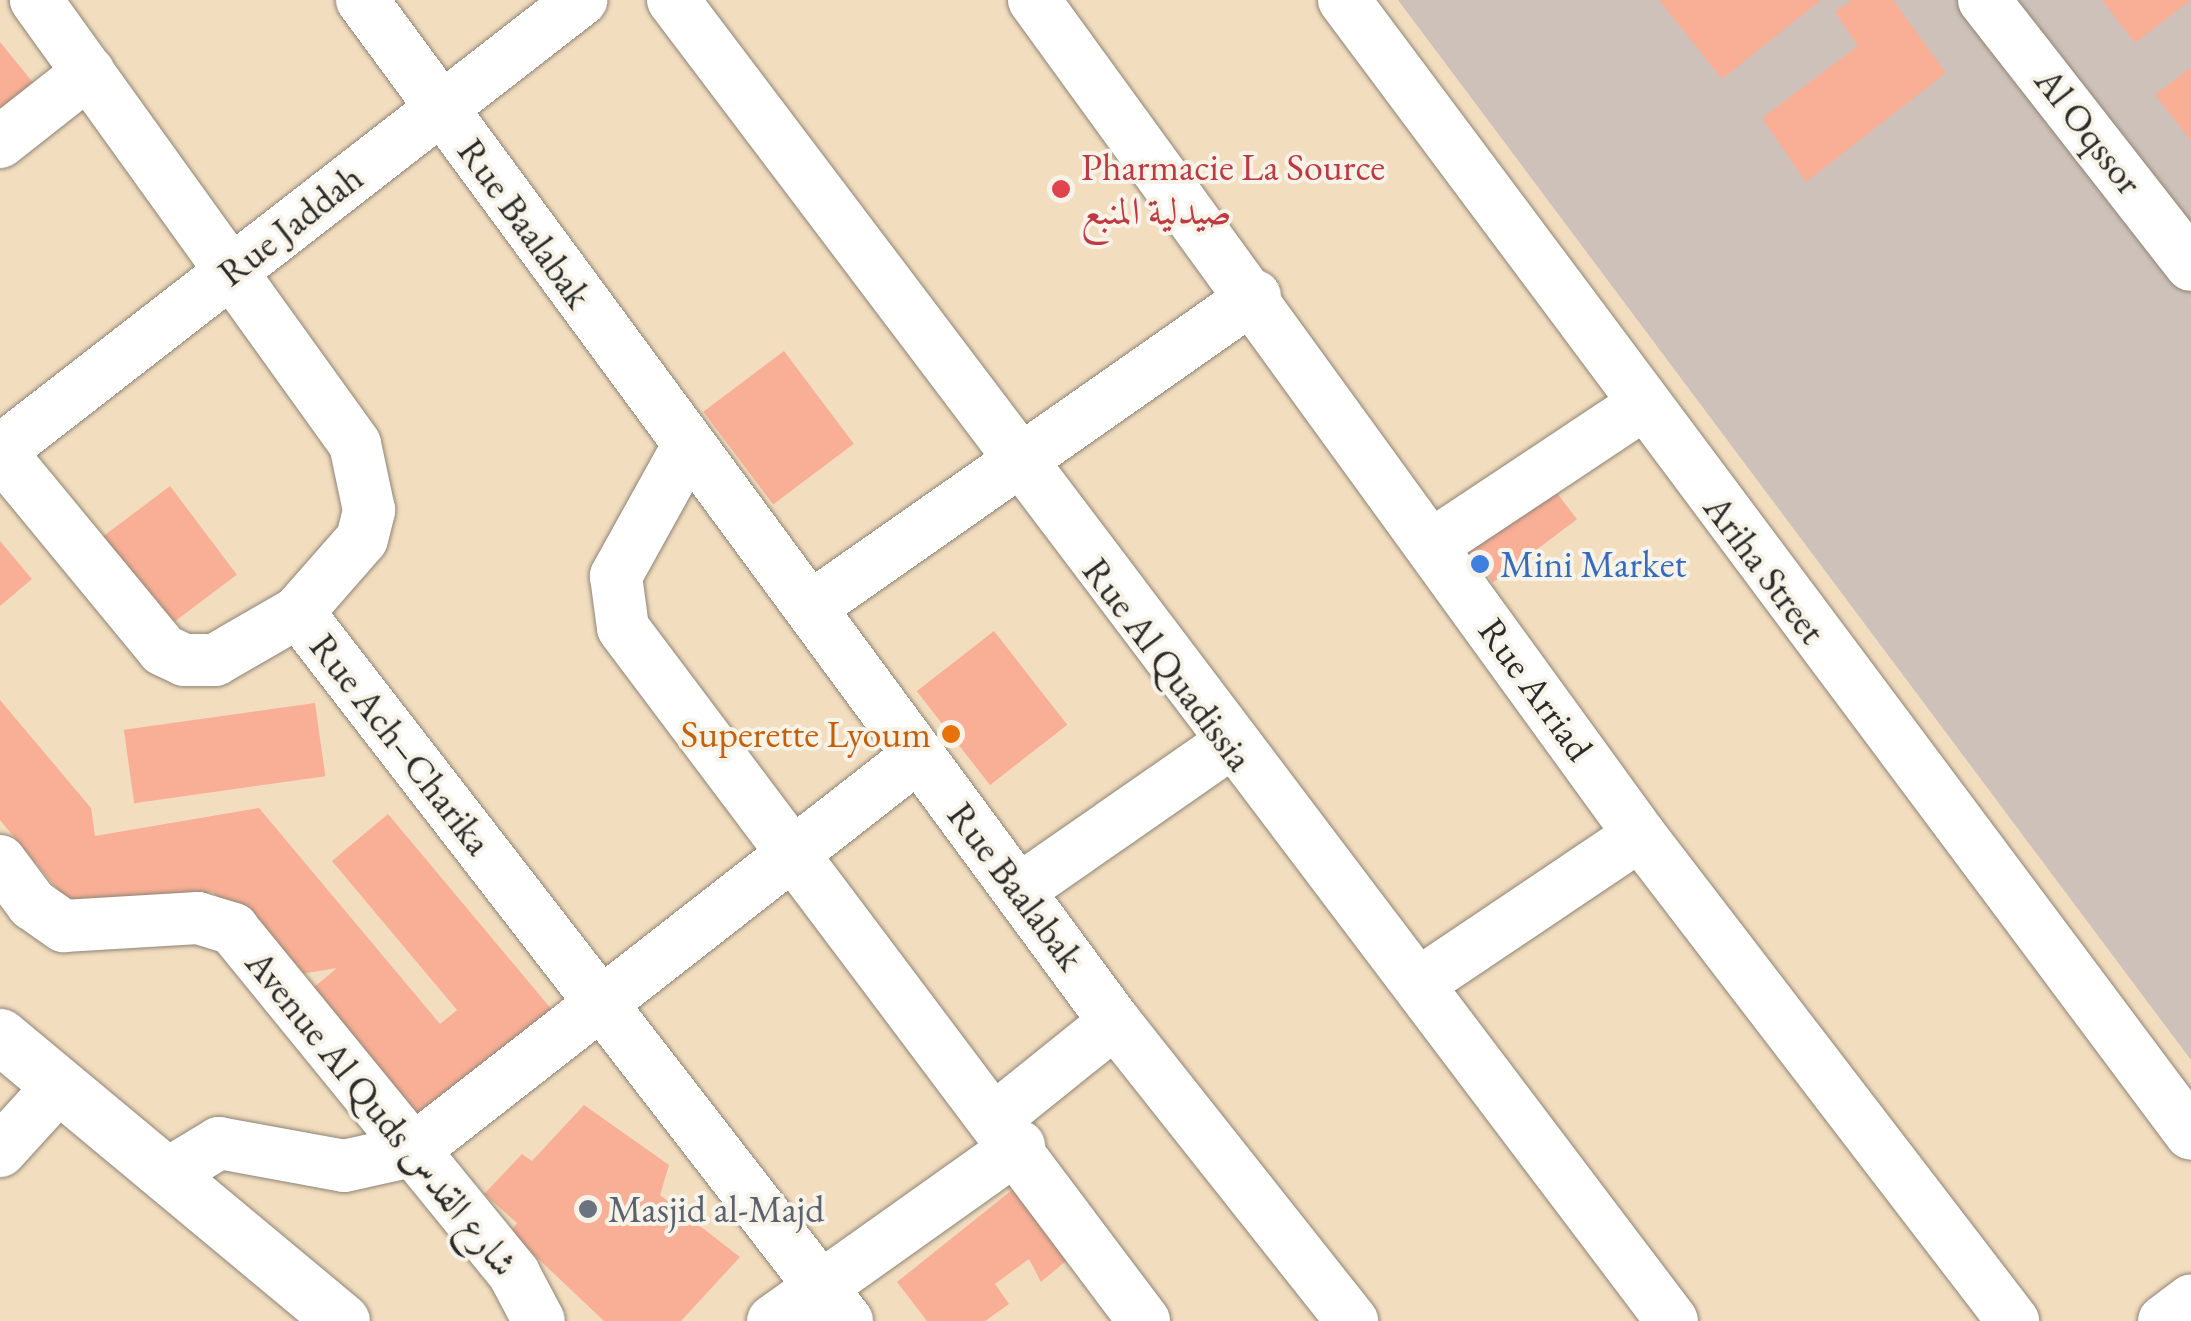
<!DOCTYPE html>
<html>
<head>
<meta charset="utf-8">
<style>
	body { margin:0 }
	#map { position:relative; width:2191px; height:1321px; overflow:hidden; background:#f2ddbf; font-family:"EB Garamond",Amiri,serif }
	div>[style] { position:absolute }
	.industrial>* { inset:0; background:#cec1ba }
	.building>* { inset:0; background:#f8af96; transform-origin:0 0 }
	.roads { filter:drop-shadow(0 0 2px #8e8475) drop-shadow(0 0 2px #8e8475) }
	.minor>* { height:52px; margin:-26px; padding:0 26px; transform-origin:26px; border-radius:26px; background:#fff }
	.major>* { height:55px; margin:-27.5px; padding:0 27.5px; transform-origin:27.5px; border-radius:27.5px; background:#fff }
	.dots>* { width:28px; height:28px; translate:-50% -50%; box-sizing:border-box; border:5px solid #f7f3e8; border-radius:50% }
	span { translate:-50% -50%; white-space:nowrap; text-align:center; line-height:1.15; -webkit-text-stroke:8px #f7f3e8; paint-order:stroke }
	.street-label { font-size:38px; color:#2b2b2b }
	.health-label { font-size:38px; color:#be3a42 }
	.left { translate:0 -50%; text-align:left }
	.shop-label { font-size:38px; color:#366cbe }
	.food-label { font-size:38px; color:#c56008 }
	.right { translate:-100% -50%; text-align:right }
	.worship-label { font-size:38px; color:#5b616d }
</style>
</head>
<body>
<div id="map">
	<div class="industrial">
		<div style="clip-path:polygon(1398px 0,2191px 0,2191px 1060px)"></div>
	</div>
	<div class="building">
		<div style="clip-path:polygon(1659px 0,1821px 0,1722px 79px)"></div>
		<div style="clip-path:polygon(1852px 0,1893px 0,1946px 73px,1806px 182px,1762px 118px,1858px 46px,1835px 12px)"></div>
		<div style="clip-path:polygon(2102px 0,2191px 0,2135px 43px)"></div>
		<div style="clip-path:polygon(0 42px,35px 85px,0 113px)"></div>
		<div style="clip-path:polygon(2191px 67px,2191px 141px,2155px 95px)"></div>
		<div style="left:784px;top:351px;width:116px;height:101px;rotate:53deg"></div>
		<div style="left:1545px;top:477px;width:53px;height:105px;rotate:53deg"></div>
		<div style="left:170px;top:486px;width:111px;height:89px;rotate:53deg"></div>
		<div style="clip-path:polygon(0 541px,32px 579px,0 606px)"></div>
		<div style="left:994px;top:631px;width:119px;height:98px;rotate:52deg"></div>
		<div style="clip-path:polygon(0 700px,91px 808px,95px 836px,259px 808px,440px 1024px,457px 1010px,332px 861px,388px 814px,558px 1017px,417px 1135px,301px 998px,337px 968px,288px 976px,213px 892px,79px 915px,0 820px)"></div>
		<div style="left:315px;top:703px;width:74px;height:193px;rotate:82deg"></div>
		<div style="clip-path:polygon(584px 1105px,669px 1165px,660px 1195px,740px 1257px,681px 1321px,604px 1321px,510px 1232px,517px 1223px,484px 1194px,522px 1154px,532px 1161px)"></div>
		<div style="clip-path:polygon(1027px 1178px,1080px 1249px,1041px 1282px,1029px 1259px,995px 1284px,1009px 1304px,985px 1321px,927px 1321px,897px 1282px)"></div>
	</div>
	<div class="roads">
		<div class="minor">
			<div style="left:362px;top:0;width:1269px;rotate:53.62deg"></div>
			<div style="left:1115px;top:1022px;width:382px;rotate:51.6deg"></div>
			<div style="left:673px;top:0;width:1656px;rotate:52.9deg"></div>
			<div style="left:1034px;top:0;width:1032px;rotate:54.03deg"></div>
			<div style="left:1640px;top:835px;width:613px;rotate:52.49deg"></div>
			<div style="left:1344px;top:0;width:1415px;rotate:53.24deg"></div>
			<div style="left:1984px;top:0;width:336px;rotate:52deg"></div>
			<div style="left:0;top:142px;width:113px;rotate:-38.2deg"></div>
			<div style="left:688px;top:446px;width:149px;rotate:119deg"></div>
			<div style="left:616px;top:576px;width:52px;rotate:82.3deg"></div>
			<div style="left:623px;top:628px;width:867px;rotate:53.06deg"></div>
			<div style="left:0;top:451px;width:736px;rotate:-37.82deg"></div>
			<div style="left:0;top:452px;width:256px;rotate:50.5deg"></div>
			<div style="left:163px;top:650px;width:23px;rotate:25deg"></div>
			<div style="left:184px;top:660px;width:31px"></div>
			<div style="left:215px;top:660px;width:96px;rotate:-30deg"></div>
			<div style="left:298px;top:612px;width:97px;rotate:-48.8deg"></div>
			<div style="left:362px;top:539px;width:30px;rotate:-76deg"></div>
			<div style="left:369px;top:510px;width:67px;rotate:-102deg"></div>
			<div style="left:355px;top:444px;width:547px;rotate:-125.7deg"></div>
			<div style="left:1432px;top:545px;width:250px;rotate:-33.6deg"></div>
			<div style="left:811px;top:607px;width:542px;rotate:-35.01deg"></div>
			<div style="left:298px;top:612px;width:897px;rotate:52.25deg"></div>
			<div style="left:0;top:861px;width:54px;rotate:53.3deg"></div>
			<div style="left:32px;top:904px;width:39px;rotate:35deg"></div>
			<div style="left:64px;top:926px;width:134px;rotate:-3.4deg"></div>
			<div style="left:198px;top:918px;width:37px;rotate:17deg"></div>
			<div style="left:233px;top:929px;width:445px;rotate:50.8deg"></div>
			<div style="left:514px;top:1274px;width:53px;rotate:62deg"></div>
			<div style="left:1022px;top:888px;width:251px;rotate:-34.8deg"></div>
			<div style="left:1418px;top:984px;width:267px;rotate:-33.9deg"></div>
			<div style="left:998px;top:1116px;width:150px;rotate:-38.8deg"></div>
			<div style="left:0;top:1151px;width:89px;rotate:-47.7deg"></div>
			<div style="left:166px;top:1175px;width:62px;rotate:-31.1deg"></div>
			<div style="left:219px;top:1143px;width:127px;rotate:10.4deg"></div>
			<div style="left:344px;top:1166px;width:70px;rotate:-12.4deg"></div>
			<div style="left:412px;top:1151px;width:642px;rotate:-37.98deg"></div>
			<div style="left:773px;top:1321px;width:302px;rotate:-35.4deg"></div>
			<div style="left:2164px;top:1321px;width:34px;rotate:-37deg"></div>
		</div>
		<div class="major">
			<div style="left:0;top:1036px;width:445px;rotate:39.8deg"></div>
		</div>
	</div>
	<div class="dots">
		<div style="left:1061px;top:189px;background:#e0444e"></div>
		<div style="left:1480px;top:564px;background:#3f7fe0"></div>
		<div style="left:951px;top:734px;background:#e8710a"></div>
		<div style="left:588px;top:1209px;background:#6b7280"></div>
	</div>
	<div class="street-label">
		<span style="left:2089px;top:131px;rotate:52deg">Al Oqssor</span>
		<span style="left:525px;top:223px;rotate:54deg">Rue Baalabak</span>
		<span style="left:290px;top:225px;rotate:-38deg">Rue Jaddah</span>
		<span style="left:1765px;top:569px;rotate:53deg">Ariha Street</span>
		<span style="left:1168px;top:664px;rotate:53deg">Rue Al Quadissia</span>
		<span style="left:1536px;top:689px;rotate:54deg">Rue Arriad</span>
		<span style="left:401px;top:744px;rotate:52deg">Rue Ach–Charika</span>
		<span style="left:1016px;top:886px;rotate:53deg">Rue Baalabak</span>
		<span style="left:382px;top:1113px;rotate:51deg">Avenue Al Quds شارع القدس</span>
	</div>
	<div class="health-label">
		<span class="left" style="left:1081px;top:189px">Pharmacie La Source<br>صيدلية المنبع</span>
	</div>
	<div class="shop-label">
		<span class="left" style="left:1500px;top:564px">Mini Market</span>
	</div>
	<div class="food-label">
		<span class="right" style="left:931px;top:734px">Superette Lyoum</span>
	</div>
	<div class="worship-label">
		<span class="left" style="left:608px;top:1209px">Masjid al-Majd</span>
	</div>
</div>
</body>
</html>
